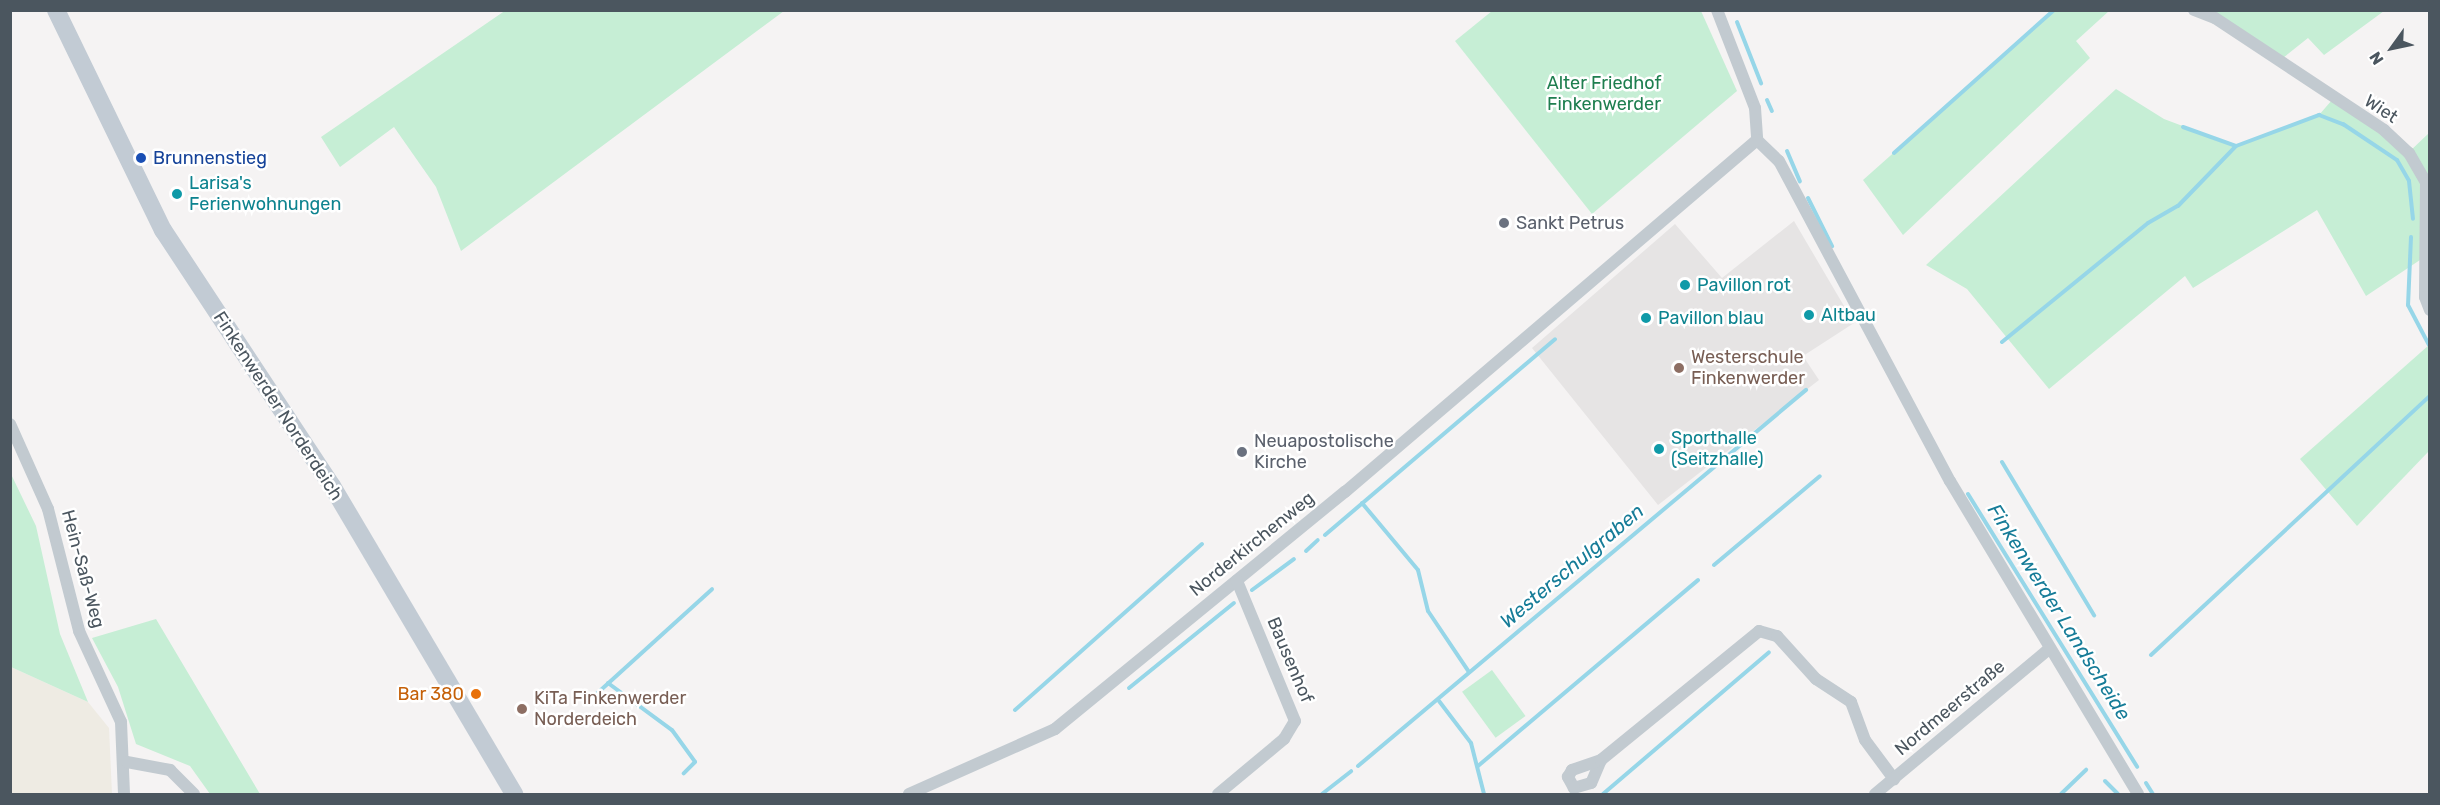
<!DOCTYPE html>
<html>
<head>
<meta charset="utf-8">
<style>
	body { margin:0 }
	#map { position:relative; width:2440px; height:805px; overflow:hidden; background:#f5f3f3; font-family:Rubik,sans-serif }
	div>[style] { position:absolute }
	.commercial>* { inset:0; background:#eeebe3 }
	.education>* { inset:0; background:#e6e4e4 }
	.green>* { inset:0; background:#c6eed5; transform-origin:0 0 }
	.stream>* { height:4px; margin:-2px; padding:0 2px; transform-origin:2px; border-radius:2px; background:#96d6e8 }
	.street>* { height:12px; margin:-6px; padding:0 6px; transform-origin:6px; border-radius:6px; background:#c2cad0 }
	.secondary>* { height:18px; margin:-9px; padding:0 9px; transform-origin:9px; border-radius:9px; background:#c2cbd4 }
	.dots>* { width:16px; height:16px; translate:-50% -50%; box-sizing:border-box; border:3px solid #fff; border-radius:50% }
	span { translate:-50% -50%; white-space:nowrap; text-align:center; line-height:1.15; -webkit-text-stroke:5px #fff; paint-order:stroke }
	.park-label { font-size:18px; color:#1e7e4f }
	.street-label { font-size:18px; color:#4b565f }
	.transit-label { font-size:18px; color:#164399 }
	.left { translate:0 -50%; text-align:left }
	.culture-label { font-size:18px; color:#0d838f }
	.worship-label { font-size:18px; color:#5b616d }
	.education-label { font-size:18px; color:#785e54 }
	.food-label { font-size:18px; color:#c56008 }
	.right { translate:-100% -50%; text-align:right }
	.water-label { font-size:20px; color:#167c98; font-style:italic }
	.frame { position:absolute; inset:0; border:12px solid #4b565f; pointer-events:none }
	.north { position:absolute; left:2362px; top:18px; width:60px; height:60px; -webkit-text-stroke:4px #fff; paint-order:stroke; rotate:237deg; font-size:16px; font-weight:700; line-height:24px; text-align:center; color:#4b565f }
	.north::after { content:''; display:block; margin:auto; width:21px; height:27px; background:#4b565f; clip-path:polygon(50% 0,100% 100%,50% 72%,0 100%) }
</style>
</head>
<body>
<div id="map">
	<div class="commercial">
		<div style="clip-path:polygon(11px 667px,88px 702px,109px 728px,112px 794px,11px 794px)"></div>
	</div>
	<div class="education">
		<div style="clip-path:polygon(1794px 221px,1854px 323px,1803px 356px,1819px 380px,1658px 505px,1532px 348px,1675px 224px,1722px 278px)"></div>
	</div>
	<div class="green">
		<div style="clip-path:polygon(506px 10px,784px 10px,784px 11px,461px 251px,436px 187px,394px 127px,340px 167px,321px 137px)"></div>
		<div style="clip-path:polygon(1492px 11px,1701px 11px,1737px 91px,1592px 214px,1455px 41px)"></div>
		<div style="clip-path:polygon(2053px 11px,2109px 11px,2076px 41px,2090px 58px,1903px 235px,1863px 180px)"></div>
		<div style="clip-path:polygon(2194px 11px,2384px 11px,2324px 55px,2308px 38px,2278px 62px)"></div>
		<div style="clip-path:polygon(2116px 89px,2164px 119px,2236px 146px,2319px 115px,2332px 100px,2409px 152px,2429px 133px,2426px 256px,2366px 296px,2317px 210px,2193px 288px,2185px 276px,2049px 389px,1967px 289px,1926px 265px)"></div>
		<div style="clip-path:polygon(2429px 345px,2429px 451px,2357px 526px,2300px 459px)"></div>
		<div style="clip-path:polygon(10px 472px,36px 526px,60px 634px,88px 702px,11px 667px)"></div>
		<div style="clip-path:polygon(156px 619px,260px 794px,210px 794px,190px 766px,136px 744px,118px 687px,92px 638px)"></div>
		<div style="left:1492px;top:670px;width:57px;height:37px;rotate:54deg"></div>
	</div>
	<div class="stream">
		<div style="left:1737px;top:22px;width:66px;rotate:68.5deg"></div>
		<div style="left:1767px;top:100px;width:12px;rotate:66deg"></div>
		<div style="left:2183px;top:127px;width:56px;rotate:19.7deg"></div>
		<div style="left:2236px;top:146px;width:89px;rotate:-20.5deg"></div>
		<div style="left:2319px;top:115px;width:26px;rotate:21deg"></div>
		<div style="left:2343px;top:124px;width:65px;rotate:33.7deg"></div>
		<div style="left:2397px;top:160px;width:24px;rotate:60deg"></div>
		<div style="left:2409px;top:181px;width:38px;rotate:84deg"></div>
		<div style="left:1787px;top:151px;width:33px;rotate:67deg"></div>
		<div style="left:1894px;top:153px;width:215px;rotate:-41.8deg"></div>
		<div style="left:1808px;top:198px;width:54px;rotate:63.4deg"></div>
		<div style="left:2411px;top:237px;width:68px;rotate:92.5deg"></div>
		<div style="left:2408px;top:305px;width:45px;rotate:62.3deg"></div>
		<div style="left:2002px;top:342px;width:188px;rotate:-39.2deg"></div>
		<div style="left:2148px;top:223px;width:34px;rotate:-30deg"></div>
		<div style="left:2178px;top:206px;width:83px;rotate:-46deg"></div>
		<div style="left:2002px;top:462px;width:179px;rotate:59deg"></div>
		<div style="left:1968px;top:494px;width:321px;rotate:58.2deg"></div>
		<div style="left:1362px;top:503px;width:87px;rotate:50.1deg"></div>
		<div style="left:1418px;top:570px;width:42px;rotate:76.3deg"></div>
		<div style="left:1428px;top:611px;width:73px;rotate:56.1deg"></div>
		<div style="left:1325px;top:535px;width:302px;rotate:-40.4deg"></div>
		<div style="left:1306px;top:551px;width:16px;rotate:-43deg"></div>
		<div style="left:1714px;top:565px;width:138px;rotate:-40deg"></div>
		<div style="left:1252px;top:590px;width:52px;rotate:-36.4deg"></div>
		<div style="left:2151px;top:655px;width:381px;rotate:-42.9deg"></div>
		<div style="left:608px;top:683px;width:79px;rotate:36.3deg"></div>
		<div style="left:672px;top:730px;width:39px;rotate:54deg"></div>
		<div style="left:695px;top:762px;width:16px;rotate:135deg"></div>
		<div style="left:1129px;top:688px;width:135px;rotate:-39deg"></div>
		<div style="left:592px;top:698px;width:162px;rotate:-42.2deg"></div>
		<div style="left:1439px;top:701px;width:53px;rotate:52.7deg"></div>
		<div style="left:1471px;top:743px;width:53px;rotate:75.7deg"></div>
		<div style="left:1015px;top:710px;width:250px;rotate:-41.6deg"></div>
		<div style="left:1358px;top:766px;width:585px;rotate:-40.01deg"></div>
		<div style="left:1478px;top:766px;width:288px;rotate:-40.2deg"></div>
		<div style="left:2105px;top:781px;width:18px;rotate:45deg"></div>
		<div style="left:2146px;top:783px;width:13px;rotate:58deg"></div>
		<div style="left:1322px;top:794px;width:37px;rotate:-38deg"></div>
		<div style="left:1603px;top:794px;width:218px;rotate:-40.5deg"></div>
		<div style="left:2061px;top:794px;width:35px;rotate:-44deg"></div>
	</div>
	<div class="street">
		<div style="left:1717px;top:10px;width:105px;rotate:68.8deg"></div>
		<div style="left:1755px;top:108px;width:32px;rotate:86deg"></div>
		<div style="left:2194px;top:10px;width:22px;rotate:21deg"></div>
		<div style="left:2215px;top:18px;width:203px;rotate:33.5deg"></div>
		<div style="left:2384px;top:130px;width:34px;rotate:43deg"></div>
		<div style="left:2409px;top:153px;width:34px;rotate:60deg"></div>
		<div style="left:2426px;top:183px;width:114px;rotate:90.5deg"></div>
		<div style="left:2425px;top:297px;width:14px;rotate:69deg"></div>
		<div style="left:1757px;top:140px;width:30px;rotate:44deg"></div>
		<div style="left:1779px;top:161px;width:363px;rotate:61.9deg"></div>
		<div style="left:1950px;top:481px;width:365px;rotate:59deg"></div>
		<div style="left:10px;top:424px;width:93px;rotate:65.9deg"></div>
		<div style="left:48px;top:509px;width:126px;rotate:75.7deg"></div>
		<div style="left:79px;top:631px;width:100px;rotate:65.2deg"></div>
		<div style="left:121px;top:722px;width:72px;rotate:87.6deg"></div>
		<div style="left:1601px;top:760px;width:25px;rotate:113deg"></div>
		<div style="left:1591px;top:783px;width:18px;rotate:164deg"></div>
		<div style="left:1574px;top:788px;width:13px;rotate:-119deg"></div>
		<div style="left:1568px;top:777px;width:8px;rotate:-60deg"></div>
		<div style="left:1572px;top:770px;width:31px;rotate:-19deg"></div>
		<div style="left:1601px;top:760px;width:204px;rotate:-39.2deg"></div>
		<div style="left:1759px;top:631px;width:19px;rotate:16deg"></div>
		<div style="left:1777px;top:636px;width:58px;rotate:47.8deg"></div>
		<div style="left:1816px;top:679px;width:42px;rotate:33.3deg"></div>
		<div style="left:1851px;top:702px;width:40px;rotate:69.8deg"></div>
		<div style="left:1865px;top:740px;width:49px;rotate:53.4deg"></div>
		<div style="left:127px;top:762px;width:44px;rotate:10.5deg"></div>
		<div style="left:170px;top:770px;width:34px;rotate:45deg"></div>
		<div style="left:909px;top:794px;width:160px;rotate:-24deg"></div>
		<div style="left:1055px;top:729px;width:375px;rotate:-39.3deg"></div>
		<div style="left:1345px;top:492px;width:542px;rotate:-40.51deg"></div>
		<div style="left:1218px;top:794px;width:86px;rotate:-39.8deg"></div>
		<div style="left:1284px;top:739px;width:21px;rotate:-59deg"></div>
		<div style="left:1295px;top:721px;width:152px;rotate:-112.5deg"></div>
		<div style="left:1875px;top:794px;width:225px;rotate:-39.8deg"></div>
	</div>
	<div class="secondary">
		<div style="left:56px;top:10px;width:245px;rotate:64.1deg"></div>
		<div style="left:163px;top:230px;width:307px;rotate:56.6deg"></div>
		<div style="left:332px;top:486px;width:358px;rotate:59.4deg"></div>
	</div>
	<div class="dots">
		<div style="left:141px;top:158px;background:#1a4fb4"></div>
		<div style="left:177px;top:194px;background:#0f9aa8"></div>
		<div style="left:1504px;top:223px;background:#6b7280"></div>
		<div style="left:1685px;top:285px;background:#0f9aa8"></div>
		<div style="left:1809px;top:315px;background:#0f9aa8"></div>
		<div style="left:1646px;top:318px;background:#0f9aa8"></div>
		<div style="left:1679px;top:368px;background:#8d6e63"></div>
		<div style="left:1659px;top:449px;background:#0f9aa8"></div>
		<div style="left:1242px;top:452px;background:#6b7280"></div>
		<div style="left:476px;top:694px;background:#e8710a"></div>
		<div style="left:522px;top:709px;background:#8d6e63"></div>
	</div>
	<div class="park-label">
		<span style="left:1604px;top:94px">Alter Friedhof<br>Finkenwerder</span>
	</div>
	<div class="street-label">
		<span style="left:2381px;top:109px;rotate:33deg">Wiet</span>
		<span style="left:278px;top:406px;rotate:57deg">Finkenwerder Norderdeich</span>
		<span style="left:1252px;top:544px;rotate:-39deg">Norderkirchenweg</span>
		<span style="left:83px;top:569px;rotate:75deg">Hein-Saß-Weg</span>
		<span style="left:1290px;top:660px;rotate:67deg">Bausenhof</span>
		<span style="left:1950px;top:708px;rotate:-40deg">Nordmeerstraße</span>
	</div>
	<div class="transit-label">
		<span class="left" style="left:153px;top:158px">Brunnenstieg</span>
	</div>
	<div class="culture-label">
		<span class="left" style="left:189px;top:194px">Larisa's<br>Ferienwohnungen</span>
		<span class="left" style="left:1697px;top:285px">Pavillon rot</span>
		<span class="left" style="left:1821px;top:315px">Altbau</span>
		<span class="left" style="left:1658px;top:318px">Pavillon blau</span>
		<span class="left" style="left:1671px;top:449px">Sporthalle<br>(Seitzhalle)</span>
	</div>
	<div class="worship-label">
		<span class="left" style="left:1516px;top:223px">Sankt Petrus</span>
		<span class="left" style="left:1254px;top:452px">Neuapostolische<br>Kirche</span>
	</div>
	<div class="education-label">
		<span class="left" style="left:1691px;top:368px">Westerschule<br>Finkenwerder</span>
		<span class="left" style="left:534px;top:709px">KiTa Finkenwerder<br>Norderdeich</span>
	</div>
	<div class="food-label">
		<span class="right" style="left:464px;top:694px">Bar 380</span>
	</div>
	<div class="water-label">
		<span style="left:1572px;top:566px;rotate:-40deg">Westerschulgraben</span>
		<span style="left:2059px;top:612px;rotate:58deg">Finkenwerder Landscheide</span>
	</div>
	<div class="frame"></div>
	<div class="north">N</div>
</div>
</body>
</html>
